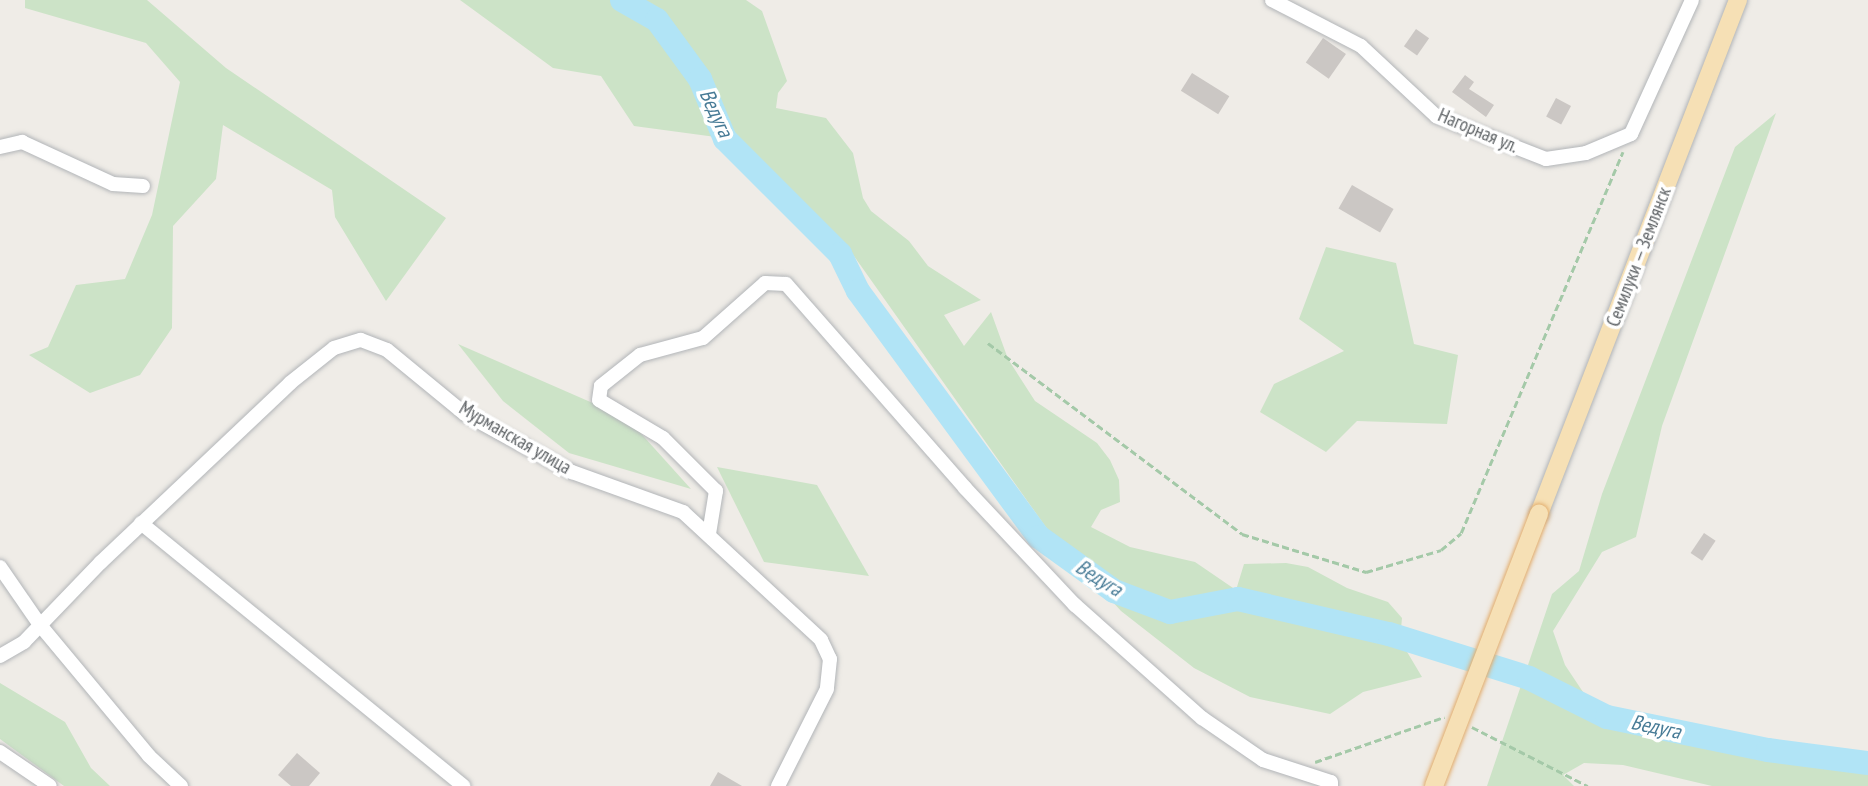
<!DOCTYPE html>
<html>
<head>
<meta charset="utf-8">
<style>
	body { margin:0 }
	#map { position:relative; width:1868px; height:786px; overflow:hidden; background:#efece7; font-family:"PT Sans Narrow",sans-serif }
	div>[style] { position:absolute }
	.green>* { inset:0; background:#cce3c7 }
	.river>* { height:24px; margin:-12px; padding:0 12px; transform-origin:12px; border-radius:12px; background:#b1e4f6 }
	.building>* { inset:0; background:#cbc7c4; transform-origin:0 0 }
	.path>* { height:2.5px; margin-top:-1.25px; transform-origin:0; background:repeating-linear-gradient(90deg,#a4c9a8 0 7px,transparent 0 10.5px) }
	.roads { filter:drop-shadow(0 0 2px #b2b5b8) drop-shadow(0 0 2px #b2b5b8) }
	.minor>* { height:14px; margin:-7px; padding:0 7px; transform-origin:7px; border-radius:7px; background:#fff }
	.major>* { height:18px; margin:-9px; padding:0 9px; transform-origin:9px; border-radius:9px; background:#f6e0b5 }
	.bridges { filter:drop-shadow(0 0 2px #e2ad6d) drop-shadow(0 0 2px #e2ad6d) }
	.major-bridge>* { height:18px; margin:-9px; padding:0 9px; transform-origin:9px; border-radius:9px; background:#f6e0b5 }
	span { translate:-50% -50%; white-space:nowrap; text-align:center; line-height:1.15; -webkit-text-stroke:7px #fff; paint-order:stroke }
	.street-label { font-size:19px; color:#5f6366 }
	.water-label { font-size:21px; color:#477b96; font-style:italic }
</style>
</head>
<body>
<div id="map">
	<div class="green">
		<div style="clip-path:polygon(25px 0,147px 0,226px 68px,446px 218px,386px 301px,335px 217px,332px 190px,223px 125px,216px 179px,173px 226px,172px 328px,140px 375px,90px 393px,29px 355px,48px 347px,76px 285px,125px 279px,152px 215px,180px 82px,146px 43px,25px 8px)"></div>
		<div style="clip-path:polygon(460px 0,746px 0,762px 11px,787px 81px,778px 93px,776px 108px,826px 118px,853px 153px,863px 198px,871px 211px,909px 241px,928px 266px,981px 300px,944px 315px,964px 346px,991px 312px,1008px 359px,1035px 401px,1097px 443px,1110px 460px,1119px 480px,1120px 502px,1101px 510px,1091px 527px,1130px 547px,1195px 562px,1236px 590px,1244px 564px,1286px 563px,1308px 567px,1347px 588px,1388px 602px,1402px 618px,1400px 640px,1422px 677px,1363px 692px,1330px 714px,1250px 697px,1194px 668px,1121px 611px,1050px 533px,849px 249px,738px 140px,634px 126px,601px 76px,553px 68px)"></div>
		<div style="clip-path:polygon(1776px 113px,1662px 426px,1636px 537px,1602px 552px,1553px 631px,1565px 665px,1607px 728px,1868px 773px,1868px 786px,1712px 786px,1623px 765px,1584px 763px,1563px 775px,1574px 786px,1487px 786px,1552px 594px,1579px 571px,1602px 494px,1735px 147px)"></div>
		<div style="clip-path:polygon(1326px 247px,1396px 263px,1414px 344px,1458px 355px,1447px 424px,1357px 421px,1326px 452px,1260px 412px,1274px 384px,1344px 351px,1299px 319px)"></div>
		<div style="clip-path:polygon(458px 344px,627px 418px,691px 489px,569px 453px,503px 401px)"></div>
		<div style="clip-path:polygon(717px 467px,817px 485px,869px 576px,764px 562px)"></div>
		<div style="clip-path:polygon(0 683px,65px 722px,91px 768px,110px 786px,64px 786px,0 739px)"></div>
	</div>
	<div class="river">
		<div style="left:622px;top:0;width:40px;rotate:29.7deg"></div>
		<div style="left:657px;top:20px;width:73px;rotate:53.9deg"></div>
		<div style="left:700px;top:79px;width:65px;rotate:67.4deg"></div>
		<div style="left:725px;top:139px;width:163px;rotate:45deg"></div>
		<div style="left:840px;top:254px;width:41px;rotate:64.1deg"></div>
		<div style="left:858px;top:291px;width:305px;rotate:53.7deg"></div>
		<div style="left:1039px;top:537px;width:92px;rotate:35.8deg"></div>
		<div style="left:1114px;top:591px;width:60px;rotate:20.6deg"></div>
		<div style="left:1170px;top:612px;width:69px;rotate:-10.8deg"></div>
		<div style="left:1238px;top:599px;width:155px;rotate:13.1deg"></div>
		<div style="left:1389px;top:634px;width:147px;rotate:17.4deg"></div>
		<div style="left:1529px;top:678px;width:87px;rotate:26.6deg"></div>
		<div style="left:1607px;top:717px;width:164px;rotate:11.6deg"></div>
		<div style="left:1768px;top:750px;width:101px;rotate:7.4deg"></div>
	</div>
	<div class="building">
		<div style="left:1416px;top:29px;width:16px;height:21px;rotate:35deg"></div>
		<div style="left:1323px;top:38px;width:28px;height:30px;rotate:35deg"></div>
		<div style="left:1192px;top:73px;width:44px;height:21px;rotate:32deg"></div>
		<div style="clip-path:polygon(1465px 75px,1474px 82px,1469px 89px,1494px 105px,1486px 117px,1452px 92px)"></div>
		<div style="left:1556px;top:98px;width:17px;height:21px;rotate:28deg"></div>
		<div style="left:1352px;top:185px;width:48px;height:27px;rotate:30deg"></div>
		<div style="left:1704px;top:533px;width:14px;height:24px;rotate:34deg"></div>
		<div style="clip-path:polygon(297px 753px,320px 773px,309px 786px,291px 786px,278px 775px)"></div>
		<div style="clip-path:polygon(718px 772px,742px 786px,710px 786px)"></div>
	</div>
	<div class="path">
		<div style="left:988px;top:343px;width:318px;rotate:36.9deg"></div>
		<div style="left:1242px;top:534px;width:130px;rotate:17deg"></div>
		<div style="left:1366px;top:572px;width:78px;rotate:-16.3deg"></div>
		<div style="left:1441px;top:550px;width:26px;rotate:-40deg"></div>
		<div style="left:1461px;top:533px;width:414px;rotate:-67deg"></div>
		<div style="left:1472px;top:727px;width:130px;rotate:27deg"></div>
		<div style="left:1315px;top:762px;width:137px;rotate:-19.2deg"></div>
	</div>
	<div class="roads">
		<div class="minor">
			<div style="left:1272px;top:0;width:100px;rotate:27.3deg"></div>
			<div style="left:1361px;top:46px;width:103px;rotate:43deg"></div>
			<div style="left:1436px;top:116px;width:118px;rotate:21.4deg"></div>
			<div style="left:1546px;top:159px;width:40px;rotate:-8.5deg"></div>
			<div style="left:1586px;top:153px;width:49px;rotate:-22.9deg"></div>
			<div style="left:1631px;top:134px;width:147px;rotate:-65.5deg"></div>
			<div style="left:0;top:147px;width:23px;rotate:-13deg"></div>
			<div style="left:22px;top:142px;width:100px;rotate:24.8deg"></div>
			<div style="left:113px;top:184px;width:30px;rotate:4deg"></div>
			<div style="left:141px;top:523px;width:416px;rotate:39.2deg"></div>
			<div style="left:709px;top:534px;width:44px;rotate:-80.8deg"></div>
			<div style="left:716px;top:491px;width:75px;rotate:-135deg"></div>
			<div style="left:663px;top:438px;width:74px;rotate:-149.3deg"></div>
			<div style="left:599px;top:400px;width:14px;rotate:-82deg"></div>
			<div style="left:601px;top:386px;width:50px;rotate:-38.5deg"></div>
			<div style="left:640px;top:355px;width:65px;rotate:-15.1deg"></div>
			<div style="left:703px;top:338px;width:83px;rotate:-41.6deg"></div>
			<div style="left:765px;top:283px;width:21px;rotate:3deg"></div>
			<div style="left:786px;top:284px;width:271px;rotate:48.7deg"></div>
			<div style="left:965px;top:488px;width:161px;rotate:46.8deg"></div>
			<div style="left:1075px;top:605px;width:170px;rotate:41.7deg"></div>
			<div style="left:1202px;top:718px;width:74px;rotate:34.5deg"></div>
			<div style="left:1263px;top:760px;width:71px;rotate:17.9deg"></div>
			<div style="left:1331px;top:782px;width:4px;rotate:90deg"></div>
			<div style="left:0;top:567px;width:70px;rotate:55.4deg"></div>
			<div style="left:40px;top:625px;width:170px;rotate:50.2deg"></div>
			<div style="left:149px;top:756px;width:44px;rotate:43.2deg"></div>
			<div style="left:0;top:656px;width:28px;rotate:-30deg"></div>
			<div style="left:24px;top:642px;width:111px;rotate:-46.1deg"></div>
			<div style="left:101px;top:562px;width:260px;rotate:-43.4deg"></div>
			<div style="left:290px;top:383px;width:56px;rotate:-38.5deg"></div>
			<div style="left:334px;top:348px;width:28px;rotate:-17deg"></div>
			<div style="left:361px;top:340px;width:28px;rotate:21deg"></div>
			<div style="left:387px;top:350px;width:101px;rotate:39.4deg"></div>
			<div style="left:465px;top:414px;width:122px;rotate:28.5deg"></div>
			<div style="left:572px;top:472px;width:118px;rotate:19.8deg"></div>
			<div style="left:683px;top:512px;width:188px;rotate:42.8deg"></div>
			<div style="left:821px;top:640px;width:21px;rotate:65deg"></div>
			<div style="left:830px;top:659px;width:30px;rotate:96deg"></div>
			<div style="left:827px;top:689px;width:109px;rotate:116.8deg"></div>
			<div style="left:0;top:752px;width:60px;rotate:34.2deg"></div>
		</div>
		<div class="major">
			<div style="left:1539px;top:514px;width:551px;rotate:-68.84deg"></div>
		</div>
	</div>
	<div class="bridges">
		<div class="major-bridge">
			<div style="left:1434px;top:786px;width:292px;rotate:-68.9deg"></div>
		</div>
	</div>
	<div class="street-label">
		<span style="left:1478px;top:131px;rotate:23deg">Нагорная ул.</span>
		<span style="left:1639px;top:257px;rotate:-69deg">Семилуки — Землянск</span>
		<span style="left:515px;top:438px;rotate:30deg">Мурманская улица</span>
	</div>
	<div class="water-label">
		<span style="left:716px;top:113px;rotate:65deg">Ведуга</span>
		<span style="left:1099px;top:578px;rotate:32deg">Ведуга</span>
		<span style="left:1656px;top:727px;rotate:12deg">Ведуга</span>
	</div>
</div>
</body>
</html>
